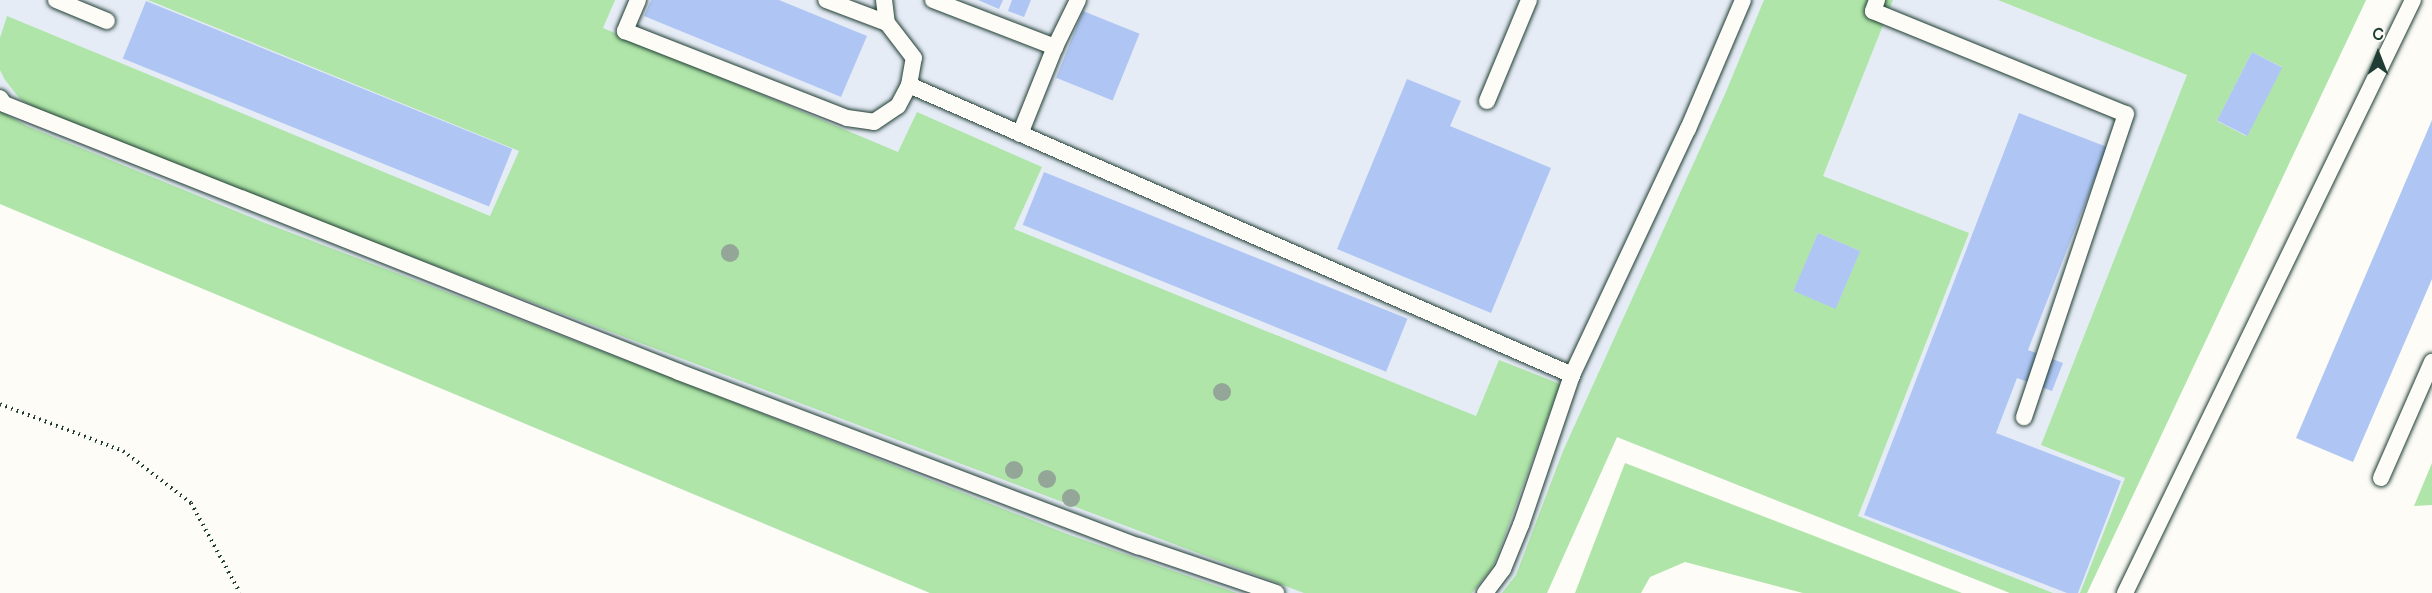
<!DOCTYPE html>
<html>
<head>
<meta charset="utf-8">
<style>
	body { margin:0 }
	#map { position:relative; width:2432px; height:593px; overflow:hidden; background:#fdfcf7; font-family:"Balsamiq Sans",sans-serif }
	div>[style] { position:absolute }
	.built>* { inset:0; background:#e6ecf6 }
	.green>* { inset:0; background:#afe5a8 }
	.building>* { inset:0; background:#afc6f4; transform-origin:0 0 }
	.path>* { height:4px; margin-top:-2px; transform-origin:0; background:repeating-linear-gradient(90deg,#1f3d34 0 1.5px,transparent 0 6px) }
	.roads { filter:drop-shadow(0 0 2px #1f3d34) drop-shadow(0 0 2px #1f3d34) }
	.lane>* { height:16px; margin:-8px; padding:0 8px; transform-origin:8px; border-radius:8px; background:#fdfcf7 }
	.trees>* { width:18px; height:18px; margin:-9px; border-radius:50%; background:#93a698 }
	span { translate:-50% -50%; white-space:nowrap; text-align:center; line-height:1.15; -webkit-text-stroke:4.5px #fdfcf7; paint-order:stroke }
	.north { position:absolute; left:2348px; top:24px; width:60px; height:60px; -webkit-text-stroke:4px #fdfcf7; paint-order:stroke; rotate:0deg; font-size:16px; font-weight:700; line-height:24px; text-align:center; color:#1f3d34 }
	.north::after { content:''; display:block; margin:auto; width:21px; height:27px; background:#1f3d34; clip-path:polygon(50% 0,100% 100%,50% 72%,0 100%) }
</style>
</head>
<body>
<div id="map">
	<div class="built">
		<div style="clip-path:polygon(0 0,2366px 0,2087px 593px,2010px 593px,1617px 437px,1547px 593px,930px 593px,0 204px)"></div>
	</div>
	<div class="green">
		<div style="clip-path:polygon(148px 0,615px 0,603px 28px,898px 152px,917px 112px,1042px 167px,1014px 229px,1476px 416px,1499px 360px,1560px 384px,1498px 554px,1492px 568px,1472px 593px,1304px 593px,205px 179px,29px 105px,20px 99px,5px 80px,0 70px,0 38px,7px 16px,490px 216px,519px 151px)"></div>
		<div style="clip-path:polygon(evenodd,1764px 0,1893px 0,1823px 176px,1969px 233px,1858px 516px,2053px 593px,2010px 593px,1617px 437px,1547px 593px,1502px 593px,1516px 575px,1563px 451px,1725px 94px,1764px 0,1818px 233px,1860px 251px,1836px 308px,1794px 291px,1818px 233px)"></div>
		<div style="clip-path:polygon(evenodd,1998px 0,2366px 0,2087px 593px,2080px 593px,2125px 478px,2041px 445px,2187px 75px,1998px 0,2252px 52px,2282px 67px,2246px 136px,2217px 121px,2252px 52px)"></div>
		<div style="clip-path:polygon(0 111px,27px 126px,260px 221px,672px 378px,1067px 534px,1237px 593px,930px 593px,0 204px)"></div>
		<div style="clip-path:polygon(1625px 463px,1962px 593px,1803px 593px,1685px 562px,1650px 577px,1641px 593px,1575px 593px)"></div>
		<div style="clip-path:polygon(2432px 463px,2432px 505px,2414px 506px)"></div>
	</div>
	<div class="building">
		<div style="clip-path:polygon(651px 0,779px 0,867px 36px,841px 97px,644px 16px)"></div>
		<div style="clip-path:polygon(978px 0,1003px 0,999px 9px)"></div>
		<div style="clip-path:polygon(1012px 0,1031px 0,1024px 17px,1008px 11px)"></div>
		<div style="left:146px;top:1px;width:395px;height:62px;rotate:22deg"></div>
		<div style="left:1083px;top:11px;width:61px;height:72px;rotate:22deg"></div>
		<div style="left:2252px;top:52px;width:34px;height:77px;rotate:27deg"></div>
		<div style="clip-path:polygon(1407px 79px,1461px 101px,1450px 126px,1551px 168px,1491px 313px,1337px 249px)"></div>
		<div style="clip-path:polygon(2019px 113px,2107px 147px,2028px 350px,2063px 363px,2052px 391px,2017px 378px,1996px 433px,2121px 481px,2078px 593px,2067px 593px,1864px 515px)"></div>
		<div style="clip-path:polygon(2432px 120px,2432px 279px,2353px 462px,2296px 438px)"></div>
		<div style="left:1044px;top:172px;width:392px;height:57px;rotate:22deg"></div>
		<div style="left:1818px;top:233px;width:46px;height:63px;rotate:23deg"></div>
	</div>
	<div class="path">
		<div style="left:0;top:404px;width:132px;rotate:20.9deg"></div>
		<div style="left:123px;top:451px;width:86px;rotate:37.4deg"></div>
		<div style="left:191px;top:503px;width:102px;rotate:61.4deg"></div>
	</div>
	<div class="roads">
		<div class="lane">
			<div style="left:56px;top:0;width:55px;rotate:22.4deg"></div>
			<div style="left:638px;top:0;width:34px;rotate:113deg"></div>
			<div style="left:625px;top:31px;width:238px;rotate:21.4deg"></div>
			<div style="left:847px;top:118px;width:27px;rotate:8deg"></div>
			<div style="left:874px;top:122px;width:29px;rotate:-34deg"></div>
			<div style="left:898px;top:106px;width:24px;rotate:-62deg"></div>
			<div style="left:909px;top:85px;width:27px;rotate:-80deg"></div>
			<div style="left:914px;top:58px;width:44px;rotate:-127.6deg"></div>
			<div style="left:887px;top:23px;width:65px;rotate:-159.3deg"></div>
			<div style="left:884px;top:0;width:23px;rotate:83deg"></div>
			<div style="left:933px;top:0;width:131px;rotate:21.1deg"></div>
			<div style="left:1877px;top:0;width:12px;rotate:110deg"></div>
			<div style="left:1873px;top:11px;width:273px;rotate:22.2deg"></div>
			<div style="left:2126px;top:114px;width:320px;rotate:108.6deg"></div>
			<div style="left:909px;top:85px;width:724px;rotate:23.62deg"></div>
			<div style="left:0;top:98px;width:7px;rotate:56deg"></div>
			<div style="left:4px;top:104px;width:726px;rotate:21.65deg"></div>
			<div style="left:679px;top:372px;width:491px;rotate:20.8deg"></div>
			<div style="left:1138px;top:546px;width:146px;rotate:18.8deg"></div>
			<div style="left:1487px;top:101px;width:109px;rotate:-67.4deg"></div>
			<div style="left:1020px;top:134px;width:94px;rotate:-68.1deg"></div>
			<div style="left:1055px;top:47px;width:52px;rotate:-63.9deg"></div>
			<div style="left:2381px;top:478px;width:127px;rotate:-66.3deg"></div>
			<div style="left:1485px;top:593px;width:30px;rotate:-53deg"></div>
			<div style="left:1503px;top:569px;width:48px;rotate:-67.8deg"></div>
			<div style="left:1521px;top:525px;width:158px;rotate:-71.2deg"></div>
			<div style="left:1572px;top:375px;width:272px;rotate:-64.8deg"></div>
			<div style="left:1688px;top:129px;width:140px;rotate:-66.9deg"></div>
			<div style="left:2125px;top:593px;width:659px;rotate:-64.1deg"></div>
		</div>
	</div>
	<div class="trees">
		<div style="left:730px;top:253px"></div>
		<div style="left:1222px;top:392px"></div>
		<div style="left:1014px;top:470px"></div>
		<div style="left:1047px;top:479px"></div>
		<div style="left:1071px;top:498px"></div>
	</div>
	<div class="north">С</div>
</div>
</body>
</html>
